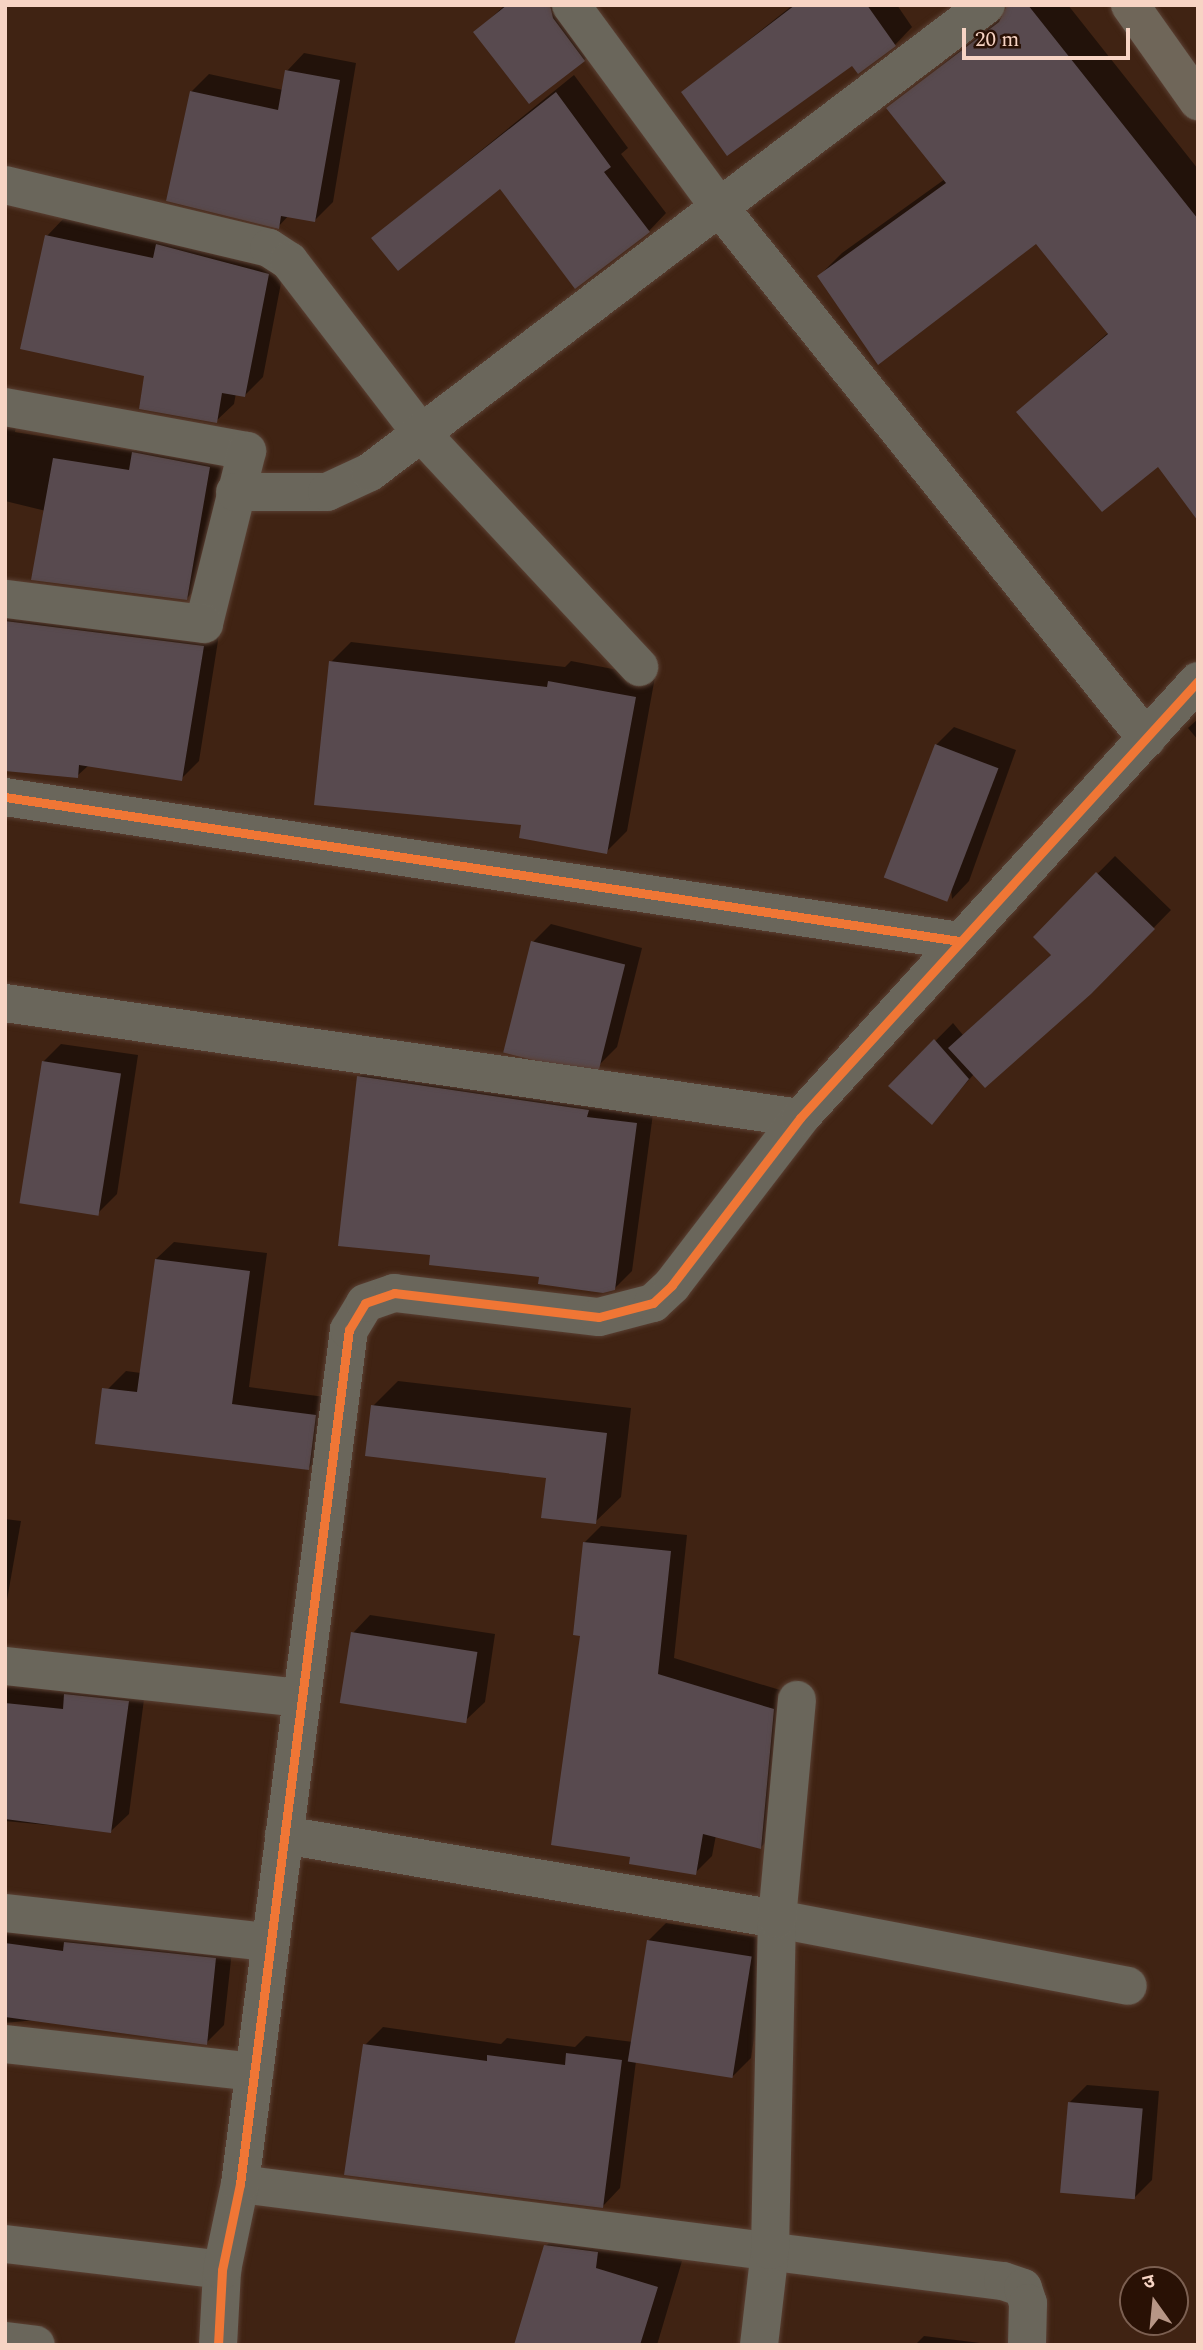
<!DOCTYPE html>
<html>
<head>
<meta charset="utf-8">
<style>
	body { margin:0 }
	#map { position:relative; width:1203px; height:2350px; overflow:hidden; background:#402313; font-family:Spectral,"Noto Sans Devanagari",serif }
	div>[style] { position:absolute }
	.shadow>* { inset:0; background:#0007 }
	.building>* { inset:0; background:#584a4f; transform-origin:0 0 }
	.roads { filter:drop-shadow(0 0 2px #5a4033) drop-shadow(0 0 2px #5a4033) }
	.street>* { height:38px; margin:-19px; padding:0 19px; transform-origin:19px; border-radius:19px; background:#6a665b }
	.secondary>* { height:38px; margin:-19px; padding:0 19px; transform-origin:19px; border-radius:19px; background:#6f6659 }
	.cycleway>* { height:9px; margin:-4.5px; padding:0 4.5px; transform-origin:4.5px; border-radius:4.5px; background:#f07635 }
	span { translate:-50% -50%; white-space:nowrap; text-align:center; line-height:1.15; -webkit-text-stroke:6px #291105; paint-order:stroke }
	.frame { position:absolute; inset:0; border:7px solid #f7d4c4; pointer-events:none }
	.north { position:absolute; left:1119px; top:2266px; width:70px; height:70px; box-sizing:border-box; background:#291105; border:2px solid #7b5f51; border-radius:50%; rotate:345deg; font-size:19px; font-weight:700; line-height:28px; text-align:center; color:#f7d4c4 }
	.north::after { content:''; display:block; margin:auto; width:24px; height:32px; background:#b79686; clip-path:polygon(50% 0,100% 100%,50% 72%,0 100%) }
	.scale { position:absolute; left:962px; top:28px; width:168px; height:32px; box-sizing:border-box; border:4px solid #f7d4c4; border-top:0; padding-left:9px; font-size:21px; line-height:24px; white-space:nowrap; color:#f7d4c4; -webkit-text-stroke:5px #291105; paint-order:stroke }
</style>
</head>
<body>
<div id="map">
	<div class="shadow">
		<div style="clip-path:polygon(505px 5px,575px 5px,602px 42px,584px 60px,476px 32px)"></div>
		<div style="clip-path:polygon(793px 5px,897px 5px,912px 27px,895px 45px,852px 64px,683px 92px)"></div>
		<div style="clip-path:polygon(1007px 5px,1068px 5px,1198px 169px,1198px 488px,1158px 465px,1018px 412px,1109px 332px,1036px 242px,878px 362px,819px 276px,842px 253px,945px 179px,888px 109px,1003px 16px)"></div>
		<div style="clip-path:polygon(304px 53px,356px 63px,333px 202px,315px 220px,289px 215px,278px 227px,191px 92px,209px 74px,283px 90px,287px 71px)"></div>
		<div style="clip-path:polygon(574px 75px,628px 148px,621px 154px,666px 213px,649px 231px,501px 186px,373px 238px)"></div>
		<div style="clip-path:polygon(64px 218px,286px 257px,263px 377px,245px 395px,236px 393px,234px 404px,216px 421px,47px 236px)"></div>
		<div style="clip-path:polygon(5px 400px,19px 411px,15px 432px,135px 451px,151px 435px,227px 449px,205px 580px,187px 598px,46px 511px,5px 501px)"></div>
		<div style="clip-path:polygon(5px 593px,220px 628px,199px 761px,181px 779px,89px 765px,77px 776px,5px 679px)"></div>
		<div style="clip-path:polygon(351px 642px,565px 667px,571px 661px,655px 677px,627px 831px,606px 852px,523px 824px,331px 662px)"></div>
		<div style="clip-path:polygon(1198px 719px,1198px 740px,1188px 728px)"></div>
		<div style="clip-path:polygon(954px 727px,1016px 750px,969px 881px,952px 899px,936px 745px)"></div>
		<div style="clip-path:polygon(1115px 856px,1171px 910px,1090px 993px,974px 1074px,932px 1122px,891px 1086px,953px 1023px,963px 1035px,1052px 954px,1035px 937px)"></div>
		<div style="clip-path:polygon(551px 924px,642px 948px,617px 1047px,599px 1065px,533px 942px)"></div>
		<div style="clip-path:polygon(61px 1044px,138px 1055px,117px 1194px,99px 1212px,43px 1062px)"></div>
		<div style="clip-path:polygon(377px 1059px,654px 1106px,632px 1271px,614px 1289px,432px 1254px,359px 1077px)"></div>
		<div style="clip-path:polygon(174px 1242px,267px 1253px,249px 1387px,333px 1398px,326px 1451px,308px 1469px,108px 1389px,126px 1371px,141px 1373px,156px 1259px)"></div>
		<div style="clip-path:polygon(398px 1381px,631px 1408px,621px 1497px,595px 1522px,548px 1477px,373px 1406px)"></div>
		<div style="clip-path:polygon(5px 1519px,21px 1521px,5px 1611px)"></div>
		<div style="clip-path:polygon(601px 1526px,687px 1535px,674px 1658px,790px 1693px,777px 1831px,761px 1847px,716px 1835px,712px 1856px,695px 1873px,632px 1855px,582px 1634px,584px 1543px)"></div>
		<div style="clip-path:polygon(370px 1615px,495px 1634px,485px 1702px,467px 1719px,353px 1633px)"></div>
		<div style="clip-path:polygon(11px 1684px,146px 1684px,129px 1814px,111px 1831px,5px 1821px,5px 1690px)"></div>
		<div style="clip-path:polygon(666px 1923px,769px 1939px,751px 2058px,733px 2076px,636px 2061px,620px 2188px,603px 2206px,365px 2045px,383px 2027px,501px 2044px,507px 2038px,575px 2047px,586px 2036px,633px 2042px,648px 1941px)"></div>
		<div style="clip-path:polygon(5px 1924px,233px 1941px,224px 2025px,206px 2043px,35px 2020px,5px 2023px)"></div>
		<div style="clip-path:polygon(1087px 2085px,1159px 2091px,1152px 2180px,1134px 2198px,1069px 2103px)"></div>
		<div style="clip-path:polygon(571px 2220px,620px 2243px,682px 2261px,657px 2345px,516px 2345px,546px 2246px)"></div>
		<div style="clip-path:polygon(924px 2336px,996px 2345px,915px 2345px)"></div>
	</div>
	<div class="building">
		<div style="clip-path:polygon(507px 5px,550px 5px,553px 18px,585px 61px,529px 104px,473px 32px)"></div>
		<div style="clip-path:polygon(795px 5px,867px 5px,896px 46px,858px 74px,852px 66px,727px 156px,681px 92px)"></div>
		<div style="clip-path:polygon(1007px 5px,1028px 5px,1198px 219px,1198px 521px,1158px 467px,1102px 512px,1016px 412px,1108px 334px,1036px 244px,878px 365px,817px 276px,946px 183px,886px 108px,999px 22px)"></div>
		<div style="clip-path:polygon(285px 70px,340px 80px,315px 222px,281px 216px,279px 229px,166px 201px,190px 91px,278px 110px)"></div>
		<div style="clip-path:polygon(556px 92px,611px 167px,604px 172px,650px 232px,575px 289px,500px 189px,398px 271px,371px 238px)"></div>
		<div style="clip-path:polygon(45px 235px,153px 258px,156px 244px,269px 274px,245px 397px,222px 393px,217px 423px,139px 409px,144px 376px,20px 349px)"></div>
		<div style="clip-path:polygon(132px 452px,210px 467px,187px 600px,31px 580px,53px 458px,129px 470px)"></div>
		<div style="clip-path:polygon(5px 621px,204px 646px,182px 781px,79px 765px,78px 778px,5px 771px)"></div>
		<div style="clip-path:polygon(329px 661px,547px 687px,548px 681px,636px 697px,607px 854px,519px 838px,521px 825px,314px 805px)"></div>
		<div style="left:935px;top:744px;width:68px;height:143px;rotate:21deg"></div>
		<div style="clip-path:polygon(1096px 872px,1155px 929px,1091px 994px,985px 1088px,948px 1048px,1051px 955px,1033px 937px)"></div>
		<div style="left:531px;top:941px;width:97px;height:115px;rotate:14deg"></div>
		<div style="clip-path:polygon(934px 1039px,969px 1079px,932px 1125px,888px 1086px)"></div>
		<div style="left:42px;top:1061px;width:80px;height:144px;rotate:9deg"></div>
		<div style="clip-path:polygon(357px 1076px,589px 1110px,587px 1117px,637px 1123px,615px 1290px,603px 1293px,538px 1284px,539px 1277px,429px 1265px,430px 1255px,338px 1246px)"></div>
		<div style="clip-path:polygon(155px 1259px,250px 1271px,232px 1404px,316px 1415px,309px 1470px,95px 1444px,102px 1388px,137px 1392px)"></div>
		<div style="clip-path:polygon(371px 1405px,607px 1433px,596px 1524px,541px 1518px,546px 1478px,365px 1456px)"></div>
		<div style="clip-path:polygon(583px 1542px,671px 1551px,658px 1674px,774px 1709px,761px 1849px,703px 1834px,696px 1875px,629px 1864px,630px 1857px,551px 1845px,580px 1636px,573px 1635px)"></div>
		<div style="left:351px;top:1632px;width:128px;height:72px;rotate:9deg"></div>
		<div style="clip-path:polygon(64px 1694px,129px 1701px,111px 1833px,5px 1819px,5px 1703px,63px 1709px)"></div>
		<div style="left:647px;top:1940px;width:106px;height:123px;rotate:9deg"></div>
		<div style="clip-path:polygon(64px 1942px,216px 1958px,207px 2045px,5px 2017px,5px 1943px,63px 1951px)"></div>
		<div style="clip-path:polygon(363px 2044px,487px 2061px,487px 2055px,565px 2065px,566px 2053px,622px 2060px,603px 2208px,344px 2175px)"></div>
		<div style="left:1068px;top:2102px;width:75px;height:91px;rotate:5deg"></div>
		<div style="clip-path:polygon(544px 2245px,598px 2252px,596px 2268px,658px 2287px,640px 2345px,514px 2345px)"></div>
	</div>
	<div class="roads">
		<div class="street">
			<div style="left:571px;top:5px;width:252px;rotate:53.7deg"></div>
			<div style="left:720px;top:208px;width:681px;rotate:51.2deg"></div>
			<div style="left:5px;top:185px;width:271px;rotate:13.4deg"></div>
			<div style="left:269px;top:248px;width:24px;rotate:33deg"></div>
			<div style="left:289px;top:261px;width:217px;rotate:52.5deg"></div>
			<div style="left:421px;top:433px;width:320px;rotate:47deg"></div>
			<div style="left:5px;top:407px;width:246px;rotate:10.3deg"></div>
			<div style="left:247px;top:451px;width:178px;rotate:104deg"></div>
			<div style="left:204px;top:624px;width:201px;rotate:-172.8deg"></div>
			<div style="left:235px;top:492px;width:92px"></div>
			<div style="left:327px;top:492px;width:47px;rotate:-24.9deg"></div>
			<div style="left:370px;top:472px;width:773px;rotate:-37.17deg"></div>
			<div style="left:5px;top:797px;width:965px;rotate:8.58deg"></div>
			<div style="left:5px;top:1003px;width:803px;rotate:8.23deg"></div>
			<div style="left:5px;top:1666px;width:298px;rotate:6.2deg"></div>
			<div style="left:284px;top:1835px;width:500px;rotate:9.67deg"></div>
			<div style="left:777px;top:1919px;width:357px;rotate:10.8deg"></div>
			<div style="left:5px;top:1913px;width:266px;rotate:6.3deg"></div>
			<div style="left:5px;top:2044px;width:251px;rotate:6.4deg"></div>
			<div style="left:240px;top:2184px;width:769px;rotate:7.25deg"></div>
			<div style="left:1003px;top:2281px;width:21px;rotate:19deg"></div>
			<div style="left:1023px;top:2288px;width:16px;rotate:72deg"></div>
			<div style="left:1028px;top:2303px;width:42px;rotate:91.4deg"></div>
			<div style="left:5px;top:2244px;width:219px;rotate:6.8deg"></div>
			<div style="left:5px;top:2341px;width:31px;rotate:7deg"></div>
			<div style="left:218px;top:2345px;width:75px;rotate:-86.9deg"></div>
			<div style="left:222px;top:2270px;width:88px;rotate:-78.2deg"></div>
			<div style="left:240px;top:2184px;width:861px;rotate:-82.73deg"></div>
			<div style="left:349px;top:1330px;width:31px;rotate:-59deg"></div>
			<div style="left:365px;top:1303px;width:31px;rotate:-19deg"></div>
			<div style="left:394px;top:1293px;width:206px;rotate:6.7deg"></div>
			<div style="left:599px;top:1317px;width:56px;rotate:-14.5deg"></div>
			<div style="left:653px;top:1303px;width:26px;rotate:-43deg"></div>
			<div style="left:672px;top:1285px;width:210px;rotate:-52.5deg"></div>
			<div style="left:800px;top:1118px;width:591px;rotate:-47.67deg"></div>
			<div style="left:759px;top:2345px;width:96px;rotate:-83.4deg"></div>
			<div style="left:770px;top:2250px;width:331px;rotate:-88.8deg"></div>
			<div style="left:777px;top:1919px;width:220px;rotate:-84.8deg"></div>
		</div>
		<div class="secondary">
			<div style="left:1130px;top:5px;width:118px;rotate:54.7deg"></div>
		</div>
	</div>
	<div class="cycleway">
		<div style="left:5px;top:797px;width:965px;rotate:8.58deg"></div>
		<div style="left:218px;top:2345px;width:75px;rotate:-86.9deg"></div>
		<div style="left:222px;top:2270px;width:88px;rotate:-78.2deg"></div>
		<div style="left:240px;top:2184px;width:861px;rotate:-82.73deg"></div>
		<div style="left:349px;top:1330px;width:31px;rotate:-59deg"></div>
		<div style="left:365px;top:1303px;width:31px;rotate:-19deg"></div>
		<div style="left:394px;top:1293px;width:206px;rotate:6.7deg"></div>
		<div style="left:599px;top:1317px;width:56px;rotate:-14.5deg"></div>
		<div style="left:653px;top:1303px;width:26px;rotate:-43deg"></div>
		<div style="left:672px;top:1285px;width:210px;rotate:-52.5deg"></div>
		<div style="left:800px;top:1118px;width:591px;rotate:-47.67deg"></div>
	</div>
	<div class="frame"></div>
	<div class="north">उ</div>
	<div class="scale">20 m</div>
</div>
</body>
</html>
